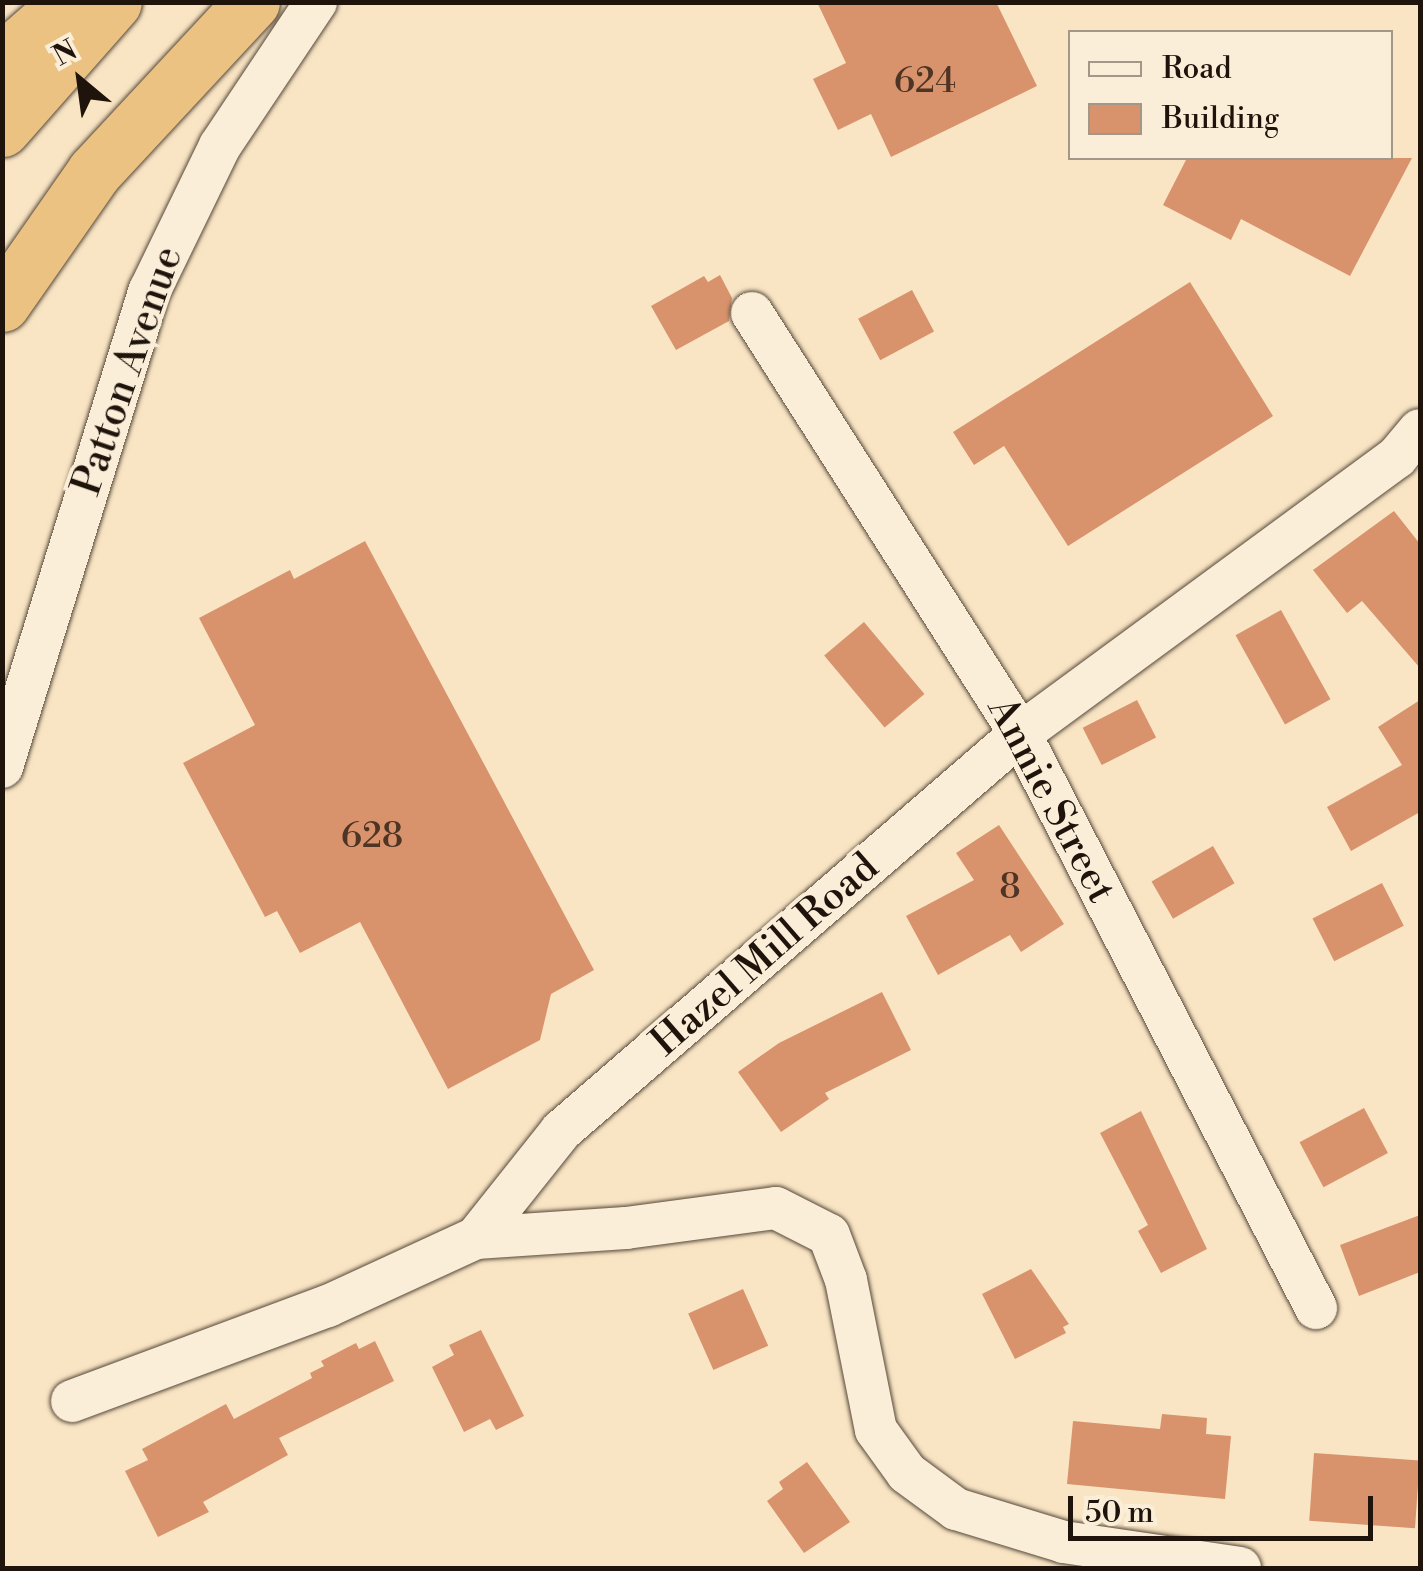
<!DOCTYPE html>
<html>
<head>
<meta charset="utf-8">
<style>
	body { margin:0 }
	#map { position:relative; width:1423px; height:1571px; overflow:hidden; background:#f9e5c4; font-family:"Libre Bodoni",serif }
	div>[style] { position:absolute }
	.building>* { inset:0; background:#d8936c; transform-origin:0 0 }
	.roads { filter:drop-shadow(0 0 2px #56483a) drop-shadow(0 0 2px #56483a) }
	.minor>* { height:42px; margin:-21px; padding:0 21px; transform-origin:21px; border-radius:21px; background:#fbeed9 }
	.highway>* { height:55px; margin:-27.5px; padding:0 27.5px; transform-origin:27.5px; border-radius:27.5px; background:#ecc282 }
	span { translate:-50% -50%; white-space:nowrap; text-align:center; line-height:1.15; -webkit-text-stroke:8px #fbeed9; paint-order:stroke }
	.number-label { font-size:35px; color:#4d3424 }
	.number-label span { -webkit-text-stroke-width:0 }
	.street-label { font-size:40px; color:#1f140c }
	.frame { position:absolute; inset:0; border:5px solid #1f140c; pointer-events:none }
	.legend { position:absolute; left:1068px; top:30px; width:325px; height:130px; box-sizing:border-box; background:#fbeed9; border:2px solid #a39787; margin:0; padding:12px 18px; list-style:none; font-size:30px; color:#1f140c }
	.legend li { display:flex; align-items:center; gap:20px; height:50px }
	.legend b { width:50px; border:2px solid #a39787 }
	.north { position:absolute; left:30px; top:30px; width:100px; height:100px; -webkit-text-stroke:8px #fbeed9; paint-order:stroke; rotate:331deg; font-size:28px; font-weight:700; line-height:40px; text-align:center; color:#1f140c }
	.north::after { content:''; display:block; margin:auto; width:35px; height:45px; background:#1f140c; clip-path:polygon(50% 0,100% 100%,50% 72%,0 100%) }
	.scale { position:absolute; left:1068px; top:1496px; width:305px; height:45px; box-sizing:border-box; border:5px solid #1f140c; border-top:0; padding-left:12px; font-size:30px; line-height:35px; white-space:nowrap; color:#1f140c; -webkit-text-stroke:8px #fbeed9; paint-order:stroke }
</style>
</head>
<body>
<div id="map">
	<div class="building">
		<div style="clip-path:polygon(817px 2px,996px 2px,1037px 86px,891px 157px,871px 114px,838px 130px,813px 79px,846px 63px)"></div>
		<div style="clip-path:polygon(1187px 158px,1412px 158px,1350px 276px,1241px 219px,1231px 240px,1163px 205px)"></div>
		<div style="clip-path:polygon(720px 275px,732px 298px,729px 321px,676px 350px,651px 306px,704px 276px,708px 282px)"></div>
		<div style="clip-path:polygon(1190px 282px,1273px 416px,1068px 546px,1004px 446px,974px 465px,953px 432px)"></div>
		<div style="left:912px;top:290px;width:47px;height:61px;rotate:62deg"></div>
		<div style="clip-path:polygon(1394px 511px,1420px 544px,1420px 668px,1362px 601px,1347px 613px,1313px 570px)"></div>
		<div style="clip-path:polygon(365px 541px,594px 970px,551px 994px,540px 1040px,448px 1089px,360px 922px,300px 953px,277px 911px,265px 917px,183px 763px,255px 725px,199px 618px,290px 570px,294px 579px)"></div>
		<div style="left:1281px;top:610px;width:102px;height:52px;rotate:61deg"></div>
		<div style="left:864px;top:622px;width:94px;height:52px;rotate:50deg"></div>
		<div style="left:1137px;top:700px;width:42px;height:61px;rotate:63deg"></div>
		<div style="clip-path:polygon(1420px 700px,1420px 812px,1351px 851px,1327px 807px,1402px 765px,1378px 727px)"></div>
		<div style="clip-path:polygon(999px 825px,1064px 924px,1021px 952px,1010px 935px,938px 975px,906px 916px,974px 880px,956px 853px)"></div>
		<div style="left:1213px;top:846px;width:43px;height:71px;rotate:60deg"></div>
		<div style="left:1382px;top:883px;width:48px;height:78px;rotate:63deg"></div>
		<div style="clip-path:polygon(882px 992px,911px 1050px,825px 1093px,829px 1099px,781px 1132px,738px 1072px,779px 1043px)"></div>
		<div style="left:1364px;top:1108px;width:51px;height:73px;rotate:62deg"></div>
		<div style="clip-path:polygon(1141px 1111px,1207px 1249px,1161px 1273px,1138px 1231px,1148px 1225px,1100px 1133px)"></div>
		<div style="clip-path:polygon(1420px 1215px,1420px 1272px,1359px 1296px,1340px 1245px)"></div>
		<div style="clip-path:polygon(1031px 1269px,1069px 1324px,1063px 1327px,1066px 1333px,1015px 1359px,982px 1294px)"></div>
		<div style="left:743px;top:1289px;width:62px;height:60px;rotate:66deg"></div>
		<div style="clip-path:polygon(481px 1330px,524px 1416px,496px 1430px,490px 1419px,464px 1432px,432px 1367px,454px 1355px,449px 1345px)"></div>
		<div style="clip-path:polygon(375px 1341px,394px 1381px,279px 1438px,288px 1455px,203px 1502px,209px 1512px,158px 1537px,125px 1471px,148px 1460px,142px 1449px,226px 1404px,234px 1419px,312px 1378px,310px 1373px,324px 1366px,321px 1361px,356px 1343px,359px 1349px)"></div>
		<div style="clip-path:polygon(1162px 1414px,1207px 1418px,1206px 1434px,1231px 1436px,1225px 1499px,1067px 1484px,1073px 1421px,1160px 1429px)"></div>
		<div style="left:1314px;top:1453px;width:106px;height:68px;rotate:4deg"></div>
		<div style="clip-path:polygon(807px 1462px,850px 1522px,804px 1553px,767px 1501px,783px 1489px,779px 1482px)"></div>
	</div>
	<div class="roads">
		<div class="minor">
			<div style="left:752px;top:313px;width:499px;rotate:57.5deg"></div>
			<div style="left:1020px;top:734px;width:646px;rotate:62.72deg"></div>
			<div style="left:2px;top:767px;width:499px;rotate:-72.8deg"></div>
			<div style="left:150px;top:290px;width:160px;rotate:-64.1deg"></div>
			<div style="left:220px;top:146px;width:173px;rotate:-56.3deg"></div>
			<div style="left:476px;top:1238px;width:150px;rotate:-3.8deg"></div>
			<div style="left:626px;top:1228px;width:151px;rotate:-7.6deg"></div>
			<div style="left:776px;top:1208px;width:59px;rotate:27deg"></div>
			<div style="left:829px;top:1235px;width:48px;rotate:69.3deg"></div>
			<div style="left:846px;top:1280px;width:153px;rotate:78.7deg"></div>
			<div style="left:876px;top:1430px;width:53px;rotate:54.2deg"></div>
			<div style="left:907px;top:1473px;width:61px;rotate:36.3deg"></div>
			<div style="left:956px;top:1509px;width:113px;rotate:17deg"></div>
			<div style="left:1064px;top:1542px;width:178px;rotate:8.4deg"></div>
			<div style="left:72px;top:1401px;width:273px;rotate:-20.4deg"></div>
			<div style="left:328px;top:1306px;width:163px;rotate:-24.7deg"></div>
			<div style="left:476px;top:1238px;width:137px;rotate:-51.5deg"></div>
			<div style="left:561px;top:1131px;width:607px;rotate:-40.86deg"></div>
			<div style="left:1020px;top:734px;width:468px;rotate:-36.3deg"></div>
			<div style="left:1397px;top:457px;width:35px;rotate:-50deg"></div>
		</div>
		<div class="highway">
			<div style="left:2px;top:61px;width:89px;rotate:-41.4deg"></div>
			<div style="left:2px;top:129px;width:169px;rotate:-48.6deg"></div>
			<div style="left:2px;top:304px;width:161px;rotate:-55.1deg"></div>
			<div style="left:94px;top:172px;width:232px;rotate:-47.1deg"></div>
		</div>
	</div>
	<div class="number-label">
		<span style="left:925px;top:82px">624</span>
		<span style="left:372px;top:837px">628</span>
		<span style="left:1010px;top:888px">8</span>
	</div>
	<div class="street-label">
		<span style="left:128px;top:371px;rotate:-71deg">Patton Avenue</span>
		<span style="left:1051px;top:800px;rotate:62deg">Annie Street</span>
		<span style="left:765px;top:955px;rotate:-41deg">Hazel Mill Road</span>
	</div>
	<div class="frame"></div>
	<ul class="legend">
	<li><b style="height:12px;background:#fbeed9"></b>Road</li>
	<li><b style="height:28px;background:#d8936c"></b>Building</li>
	</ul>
	<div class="north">N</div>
	<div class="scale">50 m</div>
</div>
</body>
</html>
